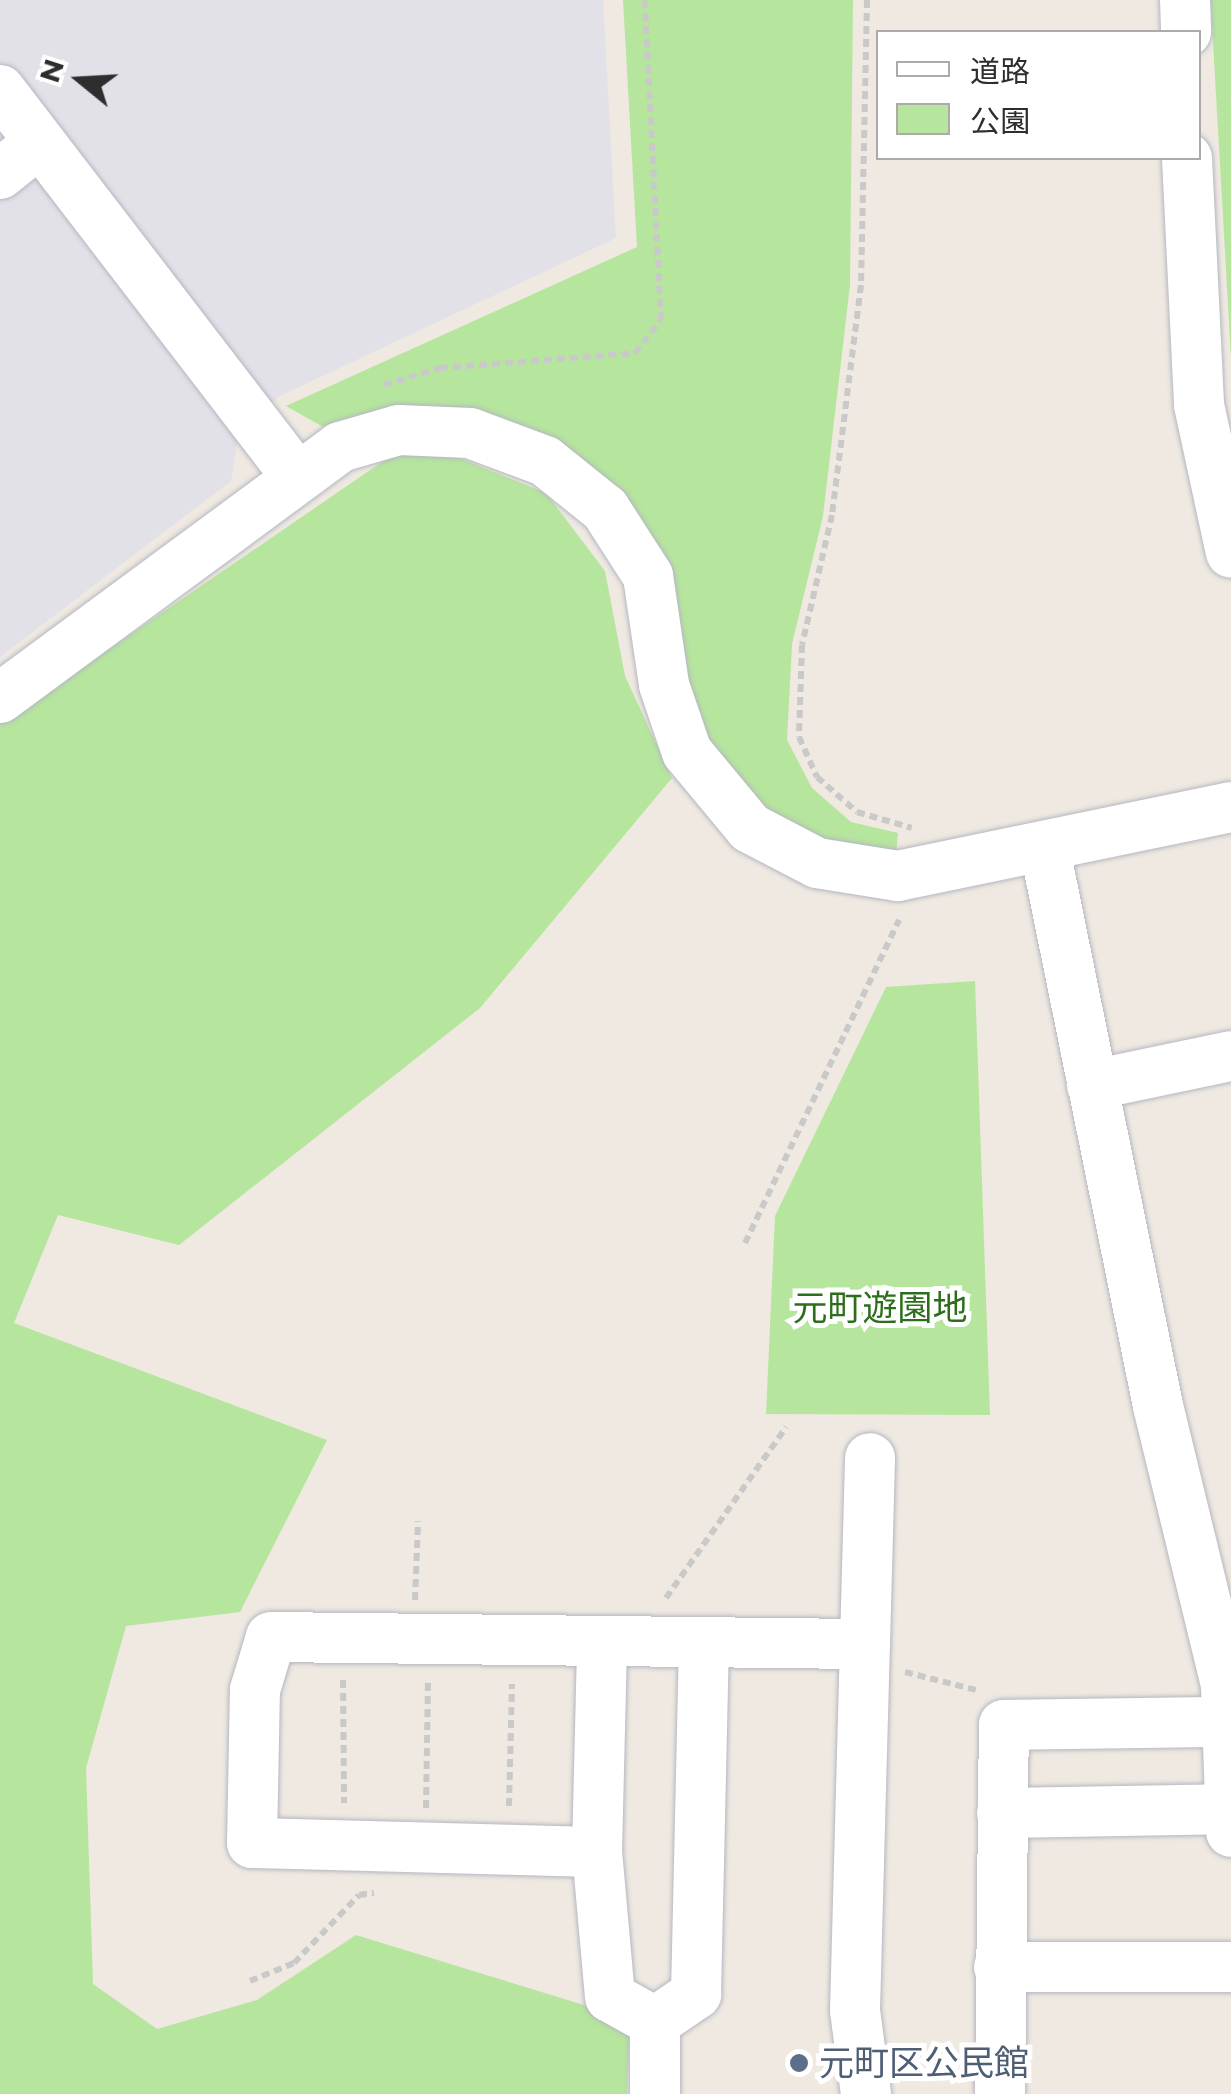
<!DOCTYPE html>
<html>
<head>
<meta charset="utf-8">
<style>
	body { margin:0 }
	#map { position:relative; width:1231px; height:2094px; overflow:hidden; background:#efe9e1; font-family:Montserrat,"Noto Sans JP",sans-serif }
	div>[style] { position:absolute }
	.industrial>* { inset:0; background:#e3e1e8 }
	.green>* { inset:0; background:#b6e59e }
	.path>* { height:6px; margin-top:-3px; transform-origin:0; background:repeating-linear-gradient(90deg,#c9c9c9 0 8px,transparent 0 13px) }
	.roads { filter:drop-shadow(0 0 2px #b4b7c1) drop-shadow(0 0 2px #b4b7c1) }
	.minor>* { height:50px; margin:-25px; padding:0 25px; transform-origin:25px; border-radius:25px; background:#fff }
	.dots>* { width:28px; height:28px; translate:-50% -50%; box-sizing:border-box; border:5px solid #fff; border-radius:50% }
	span { translate:-50% -50%; white-space:nowrap; text-align:center; line-height:1.15; -webkit-text-stroke:10px #fff; paint-order:stroke }
	.park-label { font-size:35px; color:#2c6e1b }
	.service-label { font-size:35px; color:#4e5e75 }
	.left { translate:0 -50%; text-align:left }
	.legend { position:absolute; left:876px; top:30px; width:325px; height:130px; box-sizing:border-box; background:#fff; border:2px solid #ababab; margin:0; padding:12px 18px; list-style:none; font-size:30px; color:#2e2e2e }
	.legend li { display:flex; align-items:center; gap:20px; height:50px }
	.legend b { width:50px; border:2px solid #ababab }
	.north { position:absolute; left:30px; top:30px; width:100px; height:100px; -webkit-text-stroke:8px #fff; paint-order:stroke; rotate:288deg; font-size:28px; font-weight:700; line-height:40px; text-align:center; color:#2e2e2e }
	.north::after { content:''; display:block; margin:auto; width:35px; height:45px; background:#2e2e2e; clip-path:polygon(50% 0,100% 100%,50% 72%,0 100%) }
</style>
</head>
<body>
<div id="map">
	<div class="industrial">
		<div style="clip-path:polygon(0 0,603px 0,616px 238px,278px 397px,237px 444px,231px 481px,0 657px)"></div>
	</div>
	<div class="green">
		<div style="clip-path:polygon(623px 0,853px 0,850px 285px,823px 516px,792px 644px,787px 740px,812px 788px,851px 822px,898px 833px,896px 854px,823px 844px,765px 814px,702px 745px,668px 575px,555px 446px,332px 432px,286px 406px,637px 247px)"></div>
		<div style="clip-path:polygon(1210px 0,1231px 0,1231px 358px,1211px 7px)"></div>
		<div style="clip-path:polygon(392px 455px,457px 457px,546px 493px,605px 571px,625px 676px,672px 778px,480px 1008px,179px 1245px,58px 1215px,14px 1323px,327px 1440px,240px 1612px,126px 1626px,86px 1768px,93px 1984px,157px 2029px,257px 2000px,356px 1935px,584px 2005px,629px 2037px,627px 2094px,0 2094px,0 724px)"></div>
		<div style="clip-path:polygon(975px 981px,990px 1415px,766px 1414px,775px 1216px,886px 987px)"></div>
	</div>
	<div class="path">
		<div style="left:867px;top:0;width:285px;rotate:91.2deg"></div>
		<div style="left:861px;top:285px;width:232px;rotate:97.2deg"></div>
		<div style="left:832px;top:515px;width:133px;rotate:103deg"></div>
		<div style="left:802px;top:645px;width:92px;rotate:91.9deg"></div>
		<div style="left:799px;top:737px;width:44px;rotate:65.8deg"></div>
		<div style="left:817px;top:777px;width:53px;rotate:41.2deg"></div>
		<div style="left:857px;top:812px;width:57px;rotate:16.2deg"></div>
		<div style="left:384px;top:385px;width:59px;rotate:-16.9deg"></div>
		<div style="left:440px;top:368px;width:196px;rotate:-4.4deg"></div>
		<div style="left:635px;top:353px;width:42px;rotate:-51.8deg"></div>
		<div style="left:661px;top:320px;width:320px;rotate:-92.9deg"></div>
		<div style="left:745px;top:1243px;width:358px;rotate:-64.5deg"></div>
		<div style="left:666px;top:1598px;width:209px;rotate:-54.9deg"></div>
		<div style="left:415px;top:1600px;width:79px;rotate:-87.8deg"></div>
		<div style="left:905px;top:1672px;width:77px;rotate:14.2deg"></div>
		<div style="left:343px;top:1680px;width:123px;rotate:89.5deg"></div>
		<div style="left:509px;top:1806px;width:122px;rotate:-88.6deg"></div>
		<div style="left:426px;top:1808px;width:128px;rotate:-89.1deg"></div>
		<div style="left:250px;top:1981px;width:48px;rotate:-22.2deg"></div>
		<div style="left:294px;top:1963px;width:94px;rotate:-46.3deg"></div>
		<div style="left:359px;top:1895px;width:15px;rotate:-8deg"></div>
	</div>
	<div class="roads">
		<div class="minor">
			<div style="left:1185px;top:0;width:32px;rotate:88deg"></div>
			<div style="left:0;top:90px;width:484px;rotate:52.5deg"></div>
			<div style="left:1187px;top:158px;width:247px;rotate:87.2deg"></div>
			<div style="left:1199px;top:405px;width:151px;rotate:77.8deg"></div>
			<div style="left:0;top:174px;width:51px;rotate:-38.7deg"></div>
			<div style="left:0;top:698px;width:423px;rotate:-36.4deg"></div>
			<div style="left:340px;top:447px;width:61px;rotate:-16.1deg"></div>
			<div style="left:399px;top:430px;width:71px;rotate:2.4deg"></div>
			<div style="left:470px;top:433px;width:80px;rotate:20.5deg"></div>
			<div style="left:545px;top:461px;width:77px;rotate:38.7deg"></div>
			<div style="left:605px;top:509px;width:80px;rotate:57.3deg"></div>
			<div style="left:648px;top:576px;width:110px;rotate:81.6deg"></div>
			<div style="left:664px;top:685px;width:71px;rotate:71.1deg"></div>
			<div style="left:687px;top:752px;width:99px;rotate:50.3deg"></div>
			<div style="left:750px;top:828px;width:76px;rotate:27.6deg"></div>
			<div style="left:817px;top:863px;width:82px;rotate:9.1deg"></div>
			<div style="left:898px;top:876px;width:340px;rotate:-11.7deg"></div>
			<div style="left:1045px;top:850px;width:567px;rotate:78.51deg"></div>
			<div style="left:1158px;top:1406px;width:288px;rotate:76.3deg"></div>
			<div style="left:1226px;top:1686px;width:146px;rotate:88deg"></div>
			<div style="left:1092px;top:1085px;width:142px;rotate:-11.8deg"></div>
			<div style="left:1002px;top:1813px;width:225px;rotate:-1deg"></div>
			<div style="left:597px;top:1852px;width:208px;rotate:-88.6deg"></div>
			<div style="left:999px;top:1967px;width:232px"></div>
			<div style="left:655px;top:2022px;width:50px;rotate:-34.3deg"></div>
			<div style="left:696px;top:1994px;width:350px;rotate:-88.7deg"></div>
			<div style="left:655px;top:2094px;width:72px;rotate:-90deg"></div>
			<div style="left:655px;top:2022px;width:51px;rotate:-150.9deg"></div>
			<div style="left:610px;top:1997px;width:146px;rotate:-95.1deg"></div>
			<div style="left:597px;top:1852px;width:345px;rotate:-178.5deg"></div>
			<div style="left:252px;top:1843px;width:153px;rotate:-88.9deg"></div>
			<div style="left:255px;top:1690px;width:55px;rotate:-73.2deg"></div>
			<div style="left:271px;top:1637px;width:594px;rotate:0.68deg"></div>
			<div style="left:866px;top:2094px;width:85px;rotate:-97.5deg"></div>
			<div style="left:855px;top:2010px;width:552px;rotate:-88.44deg"></div>
			<div style="left:1000px;top:2094px;width:369px;rotate:-89.4deg"></div>
			<div style="left:1004px;top:1725px;width:219px;rotate:-0.8deg"></div>
		</div>
	</div>
	<div class="dots">
		<div style="left:799px;top:2063px;background:#5c6f8a"></div>
	</div>
	<div class="park-label">
		<span style="left:880px;top:1308px">元町遊園地</span>
	</div>
	<div class="service-label">
		<span class="left" style="left:819px;top:2063px">元町区公民館</span>
	</div>
	<ul class="legend">
	<li><b style="height:12px;background:#fff"></b>道路</li>
	<li><b style="height:28px;background:#b6e59e"></b>公園</li>
	</ul>
	<div class="north">N</div>
</div>
</body>
</html>
